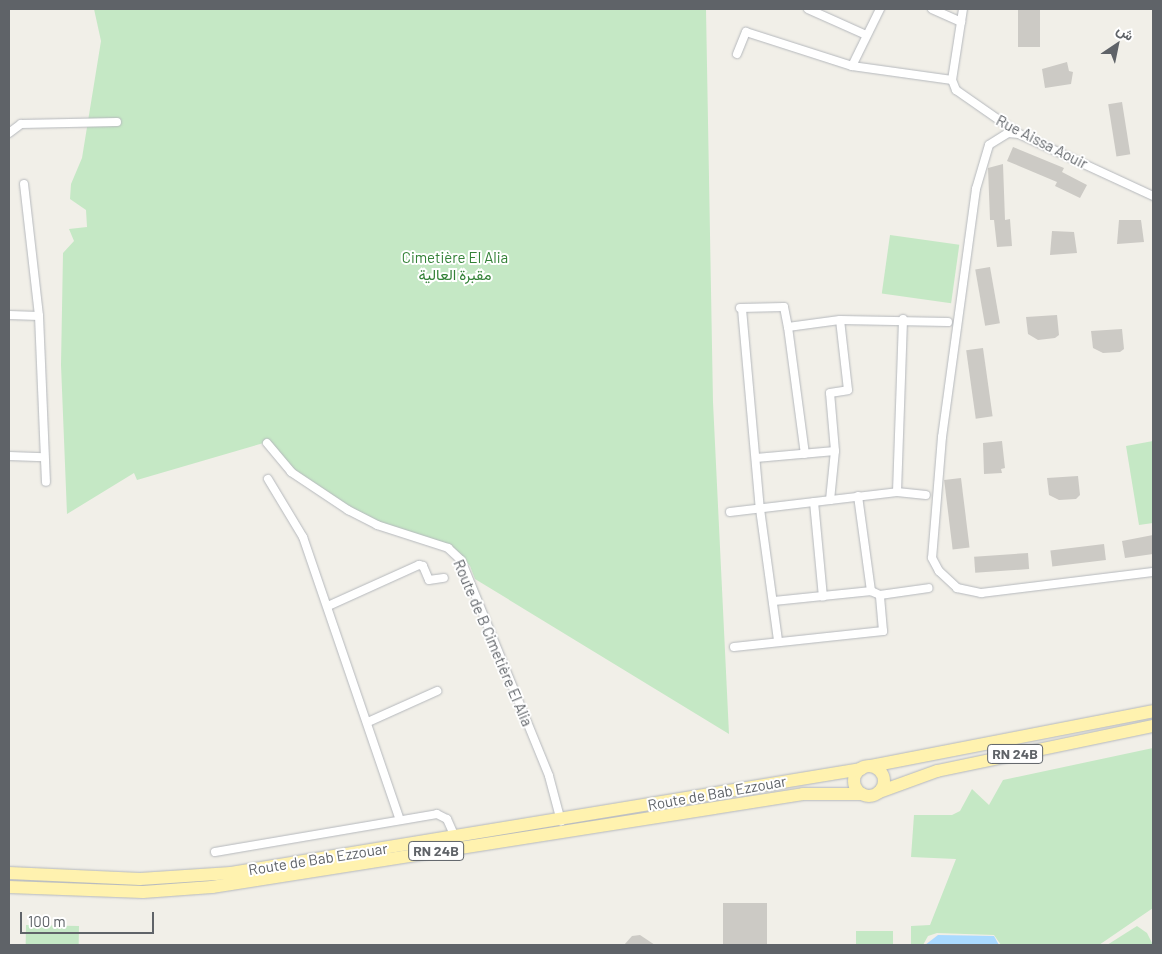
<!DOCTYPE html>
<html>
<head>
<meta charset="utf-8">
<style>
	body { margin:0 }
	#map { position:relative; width:1162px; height:954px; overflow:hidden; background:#f1efe8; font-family:Barlow,Vazirmatn,sans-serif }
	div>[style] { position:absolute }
	.green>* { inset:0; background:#c5e8c5; transform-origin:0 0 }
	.water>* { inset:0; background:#aadaff }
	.building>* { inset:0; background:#cccac5; transform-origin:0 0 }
	.roads { filter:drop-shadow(0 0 1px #b5b8bc) drop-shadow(0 0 1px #b5b8bc) }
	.street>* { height:8px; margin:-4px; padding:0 4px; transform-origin:4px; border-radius:4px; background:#fff }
	.primary>* { height:12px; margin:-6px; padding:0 6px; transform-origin:6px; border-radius:6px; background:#fff2af }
	.primary>.ring { margin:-6px; padding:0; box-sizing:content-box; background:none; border:12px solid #fff2af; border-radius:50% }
	span { translate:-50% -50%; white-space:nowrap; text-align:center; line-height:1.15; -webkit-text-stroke:4px #fff; paint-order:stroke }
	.shield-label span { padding:1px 4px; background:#fff; border:1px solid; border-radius:4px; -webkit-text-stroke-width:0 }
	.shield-label { font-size:14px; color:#5f6368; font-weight:700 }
	.street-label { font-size:15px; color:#5f6368 }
	.park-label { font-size:15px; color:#348238 }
	.frame { position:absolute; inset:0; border:10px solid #5f6368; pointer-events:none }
	.north { position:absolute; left:1092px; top:20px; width:50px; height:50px; -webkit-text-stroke:4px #fff; paint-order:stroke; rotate:34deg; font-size:14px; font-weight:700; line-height:20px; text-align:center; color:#5f6368 }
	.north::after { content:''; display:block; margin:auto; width:18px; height:22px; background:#5f6368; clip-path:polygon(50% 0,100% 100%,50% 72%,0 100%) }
	.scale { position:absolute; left:20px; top:912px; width:134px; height:22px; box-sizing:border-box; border:2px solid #5f6368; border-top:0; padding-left:6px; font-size:15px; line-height:18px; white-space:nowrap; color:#5f6368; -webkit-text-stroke:4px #fff; paint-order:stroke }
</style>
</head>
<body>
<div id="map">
	<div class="green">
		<div style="clip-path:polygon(94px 9px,706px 9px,713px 402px,729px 734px,475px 579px,470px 566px,455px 550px,353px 512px,289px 466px,267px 442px,137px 480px,134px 473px,67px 514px,61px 365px,63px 253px,74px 241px,69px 229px,87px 227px,86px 210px,70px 199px,71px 184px,82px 158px,101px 41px)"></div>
		<div style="left:890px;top:235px;width:70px;height:59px;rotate:8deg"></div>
		<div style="clip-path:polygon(1153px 441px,1153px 523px,1139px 525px,1126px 446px)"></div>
		<div style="clip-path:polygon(1153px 748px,1153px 908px,1099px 945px,1001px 945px,994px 935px,937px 933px,928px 936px,923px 945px,911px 945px,911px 926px,930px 925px,956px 859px,911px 857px,914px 815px,952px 815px,960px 811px,972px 789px,989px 805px,1003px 780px)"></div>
		<div style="left:26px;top:925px;width:53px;height:20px;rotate:1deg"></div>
		<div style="clip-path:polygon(1137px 926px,1147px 933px,1153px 945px,1107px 945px)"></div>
		<div style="left:856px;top:931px;width:37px;height:14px"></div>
	</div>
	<div class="water">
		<div style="clip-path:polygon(938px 935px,994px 936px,999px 945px,925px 945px)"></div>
	</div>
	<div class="building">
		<div style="left:1018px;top:9px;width:22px;height:38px"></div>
		<div style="clip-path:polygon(1067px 62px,1069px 71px,1073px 72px,1071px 84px,1045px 88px,1042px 69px)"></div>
		<div style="left:1122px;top:102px;width:53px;height:14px;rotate:81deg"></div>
		<div style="clip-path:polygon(1013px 147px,1064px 168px,1062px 172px,1087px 185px,1080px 198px,1055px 186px,1057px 182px,1007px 161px)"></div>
		<div style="clip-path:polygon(1003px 164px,1005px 220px,1010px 219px,1012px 246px,997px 247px,994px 220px,990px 220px,988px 168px)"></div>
		<div style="clip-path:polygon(1119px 220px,1141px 220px,1144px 242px,1117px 244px)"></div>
		<div style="clip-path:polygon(1052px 231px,1074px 232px,1077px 253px,1050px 255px)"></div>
		<div style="left:990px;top:267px;width:57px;height:15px;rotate:80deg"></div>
		<div style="clip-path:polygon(1057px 315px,1059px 335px,1055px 338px,1038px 340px,1028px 334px,1026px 317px)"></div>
		<div style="clip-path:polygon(1122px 329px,1124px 349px,1120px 352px,1103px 353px,1093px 348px,1091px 331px)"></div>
		<div style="left:983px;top:348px;width:69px;height:17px;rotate:82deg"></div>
		<div style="clip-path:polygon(1002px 441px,1005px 468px,1001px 469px,1002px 473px,984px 474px,983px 443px)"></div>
		<div style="clip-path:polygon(1078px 476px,1080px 495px,1076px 499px,1059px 500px,1049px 495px,1047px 478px)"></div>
		<div style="left:961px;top:478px;width:70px;height:17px;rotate:83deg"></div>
		<div style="clip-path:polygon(1153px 535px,1153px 554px,1125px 558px,1122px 541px)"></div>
		<div style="left:1104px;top:544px;width:16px;height:54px;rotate:83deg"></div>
		<div style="left:1028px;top:553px;width:16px;height:54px;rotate:86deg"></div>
		<div style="left:723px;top:903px;width:44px;height:42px"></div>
		<div style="clip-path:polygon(640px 935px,655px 945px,624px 945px,632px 936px)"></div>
	</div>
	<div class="roads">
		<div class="street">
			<div style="left:808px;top:9px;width:64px;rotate:24.1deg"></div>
			<div style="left:932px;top:9px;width:32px;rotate:24deg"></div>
			<div style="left:963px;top:9px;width:72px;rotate:98.8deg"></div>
			<div style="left:952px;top:80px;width:11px;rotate:68deg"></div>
			<div style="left:956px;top:90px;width:77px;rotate:34.9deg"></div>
			<div style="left:1019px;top:134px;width:148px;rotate:24.8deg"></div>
			<div style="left:737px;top:54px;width:24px;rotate:-68deg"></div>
			<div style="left:746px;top:32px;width:111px;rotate:17.8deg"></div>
			<div style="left:852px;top:66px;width:101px;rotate:8deg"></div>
			<div style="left:852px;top:66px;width:64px;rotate:-63.8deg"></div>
			<div style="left:9px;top:133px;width:15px;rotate:-37deg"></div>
			<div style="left:21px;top:124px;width:96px;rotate:-1.2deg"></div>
			<div style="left:1019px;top:134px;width:11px;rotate:-175deg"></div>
			<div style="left:1008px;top:133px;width:22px;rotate:148deg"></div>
			<div style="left:989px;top:145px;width:46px;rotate:106.5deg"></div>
			<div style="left:976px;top:189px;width:250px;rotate:97.8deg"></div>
			<div style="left:942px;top:437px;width:121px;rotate:94.7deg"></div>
			<div style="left:932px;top:558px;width:15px;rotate:62deg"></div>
			<div style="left:939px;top:571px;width:25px;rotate:43deg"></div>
			<div style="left:957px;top:588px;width:25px;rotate:12deg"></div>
			<div style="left:981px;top:593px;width:173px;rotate:-7deg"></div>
			<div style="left:24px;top:184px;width:133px;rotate:83.5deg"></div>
			<div style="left:39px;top:316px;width:166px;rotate:87.6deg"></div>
			<div style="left:740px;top:308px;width:44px;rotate:-1.3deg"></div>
			<div style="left:784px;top:307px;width:20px;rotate:79deg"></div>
			<div style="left:788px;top:327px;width:52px;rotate:-7.7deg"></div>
			<div style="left:840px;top:320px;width:108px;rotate:1.1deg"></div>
			<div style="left:742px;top:309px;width:201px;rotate:84.9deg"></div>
			<div style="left:760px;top:509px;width:133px;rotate:82.2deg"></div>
			<div style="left:9px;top:315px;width:30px;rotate:2deg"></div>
			<div style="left:788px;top:327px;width:128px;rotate:82.4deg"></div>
			<div style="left:267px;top:443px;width:38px;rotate:50deg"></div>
			<div style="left:291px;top:472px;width:69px;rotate:33.7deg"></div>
			<div style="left:348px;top:510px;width:33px;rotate:27deg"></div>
			<div style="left:377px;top:525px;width:75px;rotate:17.9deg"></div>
			<div style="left:448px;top:548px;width:18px;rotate:43deg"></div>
			<div style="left:461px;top:560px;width:233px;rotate:67.8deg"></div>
			<div style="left:549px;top:776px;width:47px;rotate:75.1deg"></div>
			<div style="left:9px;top:456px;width:35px;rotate:2deg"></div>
			<div style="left:756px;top:458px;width:79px;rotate:-5.1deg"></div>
			<div style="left:835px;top:451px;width:58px;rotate:-94.9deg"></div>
			<div style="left:830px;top:393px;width:18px;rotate:-9deg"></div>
			<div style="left:848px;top:390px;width:70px;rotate:-96.5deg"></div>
			<div style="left:268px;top:479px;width:68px;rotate:58.9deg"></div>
			<div style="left:303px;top:537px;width:299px;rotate:71.1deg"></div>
			<div style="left:897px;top:492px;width:173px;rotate:-88deg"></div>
			<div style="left:858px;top:496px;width:96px;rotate:82.2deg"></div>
			<div style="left:830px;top:500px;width:49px;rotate:-84.2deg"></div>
			<div style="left:814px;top:502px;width:95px;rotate:84.6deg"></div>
			<div style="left:730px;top:512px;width:168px;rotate:-6.8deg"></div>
			<div style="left:897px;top:492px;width:29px;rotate:6deg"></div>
			<div style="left:774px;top:601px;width:98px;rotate:-5.9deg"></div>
			<div style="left:871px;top:591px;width:10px;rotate:24deg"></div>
			<div style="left:328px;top:606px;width:100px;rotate:-24.3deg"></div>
			<div style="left:419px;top:565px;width:4px;rotate:14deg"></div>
			<div style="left:423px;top:566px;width:15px;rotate:67deg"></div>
			<div style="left:429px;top:580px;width:15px;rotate:-8deg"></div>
			<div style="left:734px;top:647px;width:150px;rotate:-6.1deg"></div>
			<div style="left:883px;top:631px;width:36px;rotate:-95deg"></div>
			<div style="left:880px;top:595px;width:49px;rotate:-8.1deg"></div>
			<div style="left:368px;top:722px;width:76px;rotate:-24.2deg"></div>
			<div style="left:215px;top:852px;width:225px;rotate:-9.7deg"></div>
			<div style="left:437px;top:814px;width:11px;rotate:27deg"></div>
			<div style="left:447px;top:819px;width:20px;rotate:66deg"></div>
		</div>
		<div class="primary">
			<div style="left:871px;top:766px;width:287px;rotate:-11deg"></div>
			<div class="ring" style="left:854px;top:766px;width:18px;height:18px"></div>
			<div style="left:879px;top:792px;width:62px;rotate:-19.9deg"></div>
			<div style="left:937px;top:771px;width:221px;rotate:-11.8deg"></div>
			<div style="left:9px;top:873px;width:131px;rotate:2.6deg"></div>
			<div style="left:140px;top:879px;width:91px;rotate:-3.8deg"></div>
			<div style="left:231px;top:873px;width:639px;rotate:-9.37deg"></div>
			<div style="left:9px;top:887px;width:134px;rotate:2.1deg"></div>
			<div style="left:143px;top:892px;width:69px;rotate:-4.1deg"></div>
			<div style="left:212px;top:887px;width:598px;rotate:-8.94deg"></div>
			<div style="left:803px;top:794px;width:59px"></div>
		</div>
	</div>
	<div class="shield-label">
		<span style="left:1015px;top:754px">RN 24B</span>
		<span style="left:436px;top:851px">RN 24B</span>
	</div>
	<div class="street-label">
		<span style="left:1042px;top:142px;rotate:27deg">Rue Aissa Aouir</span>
		<span style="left:493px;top:643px;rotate:67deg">Route de B Cimetière El Alia</span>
		<span style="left:717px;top:793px;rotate:-10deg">Route de Bab Ezzouar</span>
		<span style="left:318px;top:859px;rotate:-9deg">Route de Bab Ezzouar</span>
	</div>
	<div class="park-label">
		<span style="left:455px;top:266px">Cimetière El Alia<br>مقبرة العالية</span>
	</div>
	<div class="frame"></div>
	<div class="north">ش</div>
	<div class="scale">100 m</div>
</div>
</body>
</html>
